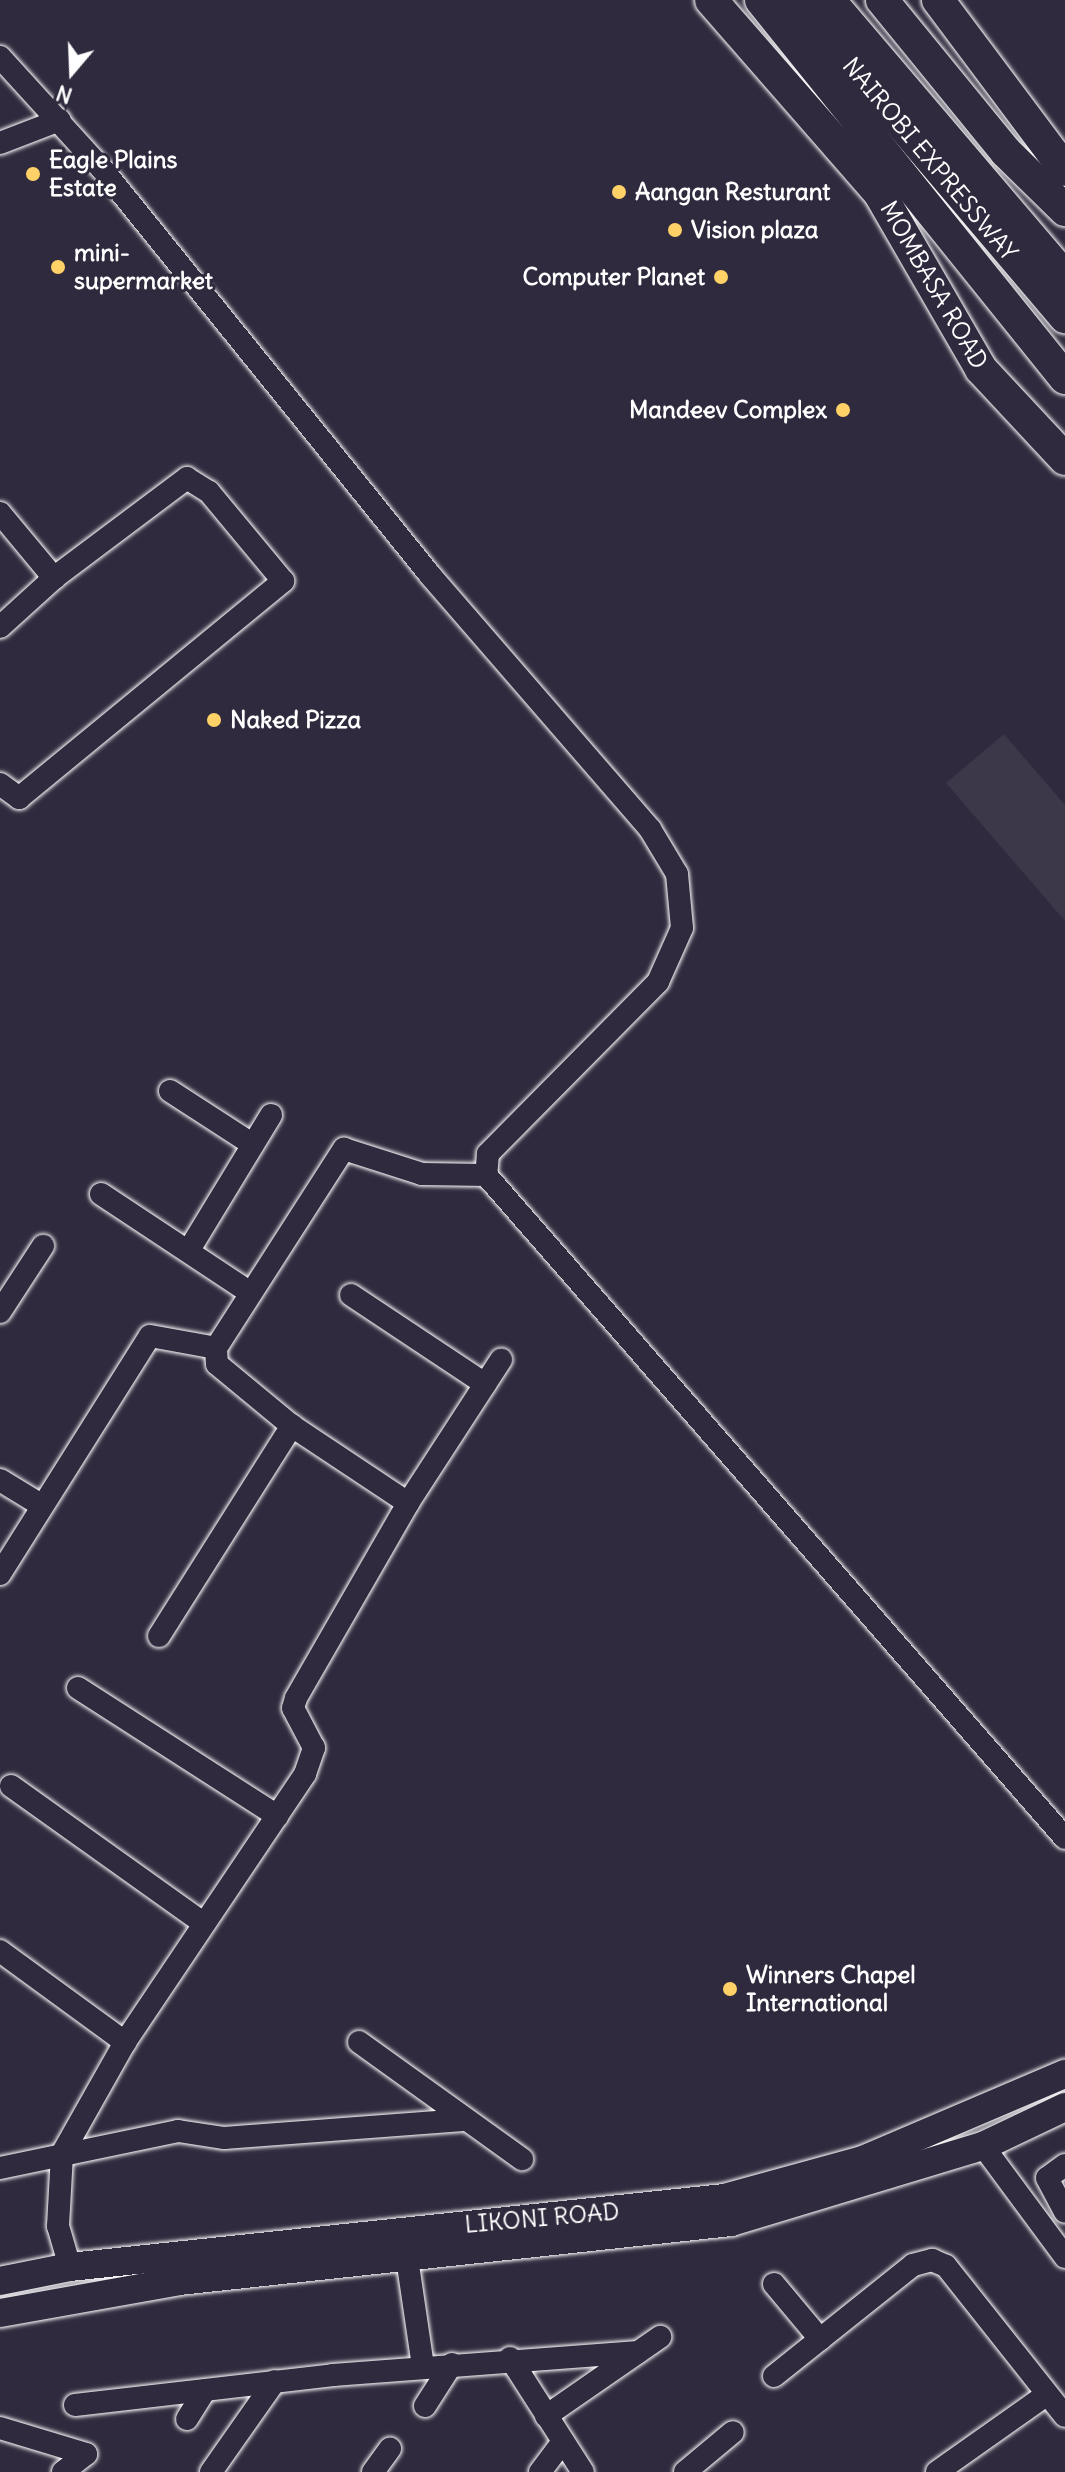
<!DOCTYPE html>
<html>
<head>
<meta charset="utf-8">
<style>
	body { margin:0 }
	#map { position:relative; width:1065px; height:2472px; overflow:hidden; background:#2f2a3d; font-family:Delius,sans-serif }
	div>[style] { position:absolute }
	.built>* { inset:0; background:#3c3749 }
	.roads { filter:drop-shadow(0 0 2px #fff) drop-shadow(0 0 2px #fff) }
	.minor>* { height:22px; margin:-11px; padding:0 11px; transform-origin:11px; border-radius:11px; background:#2f2a3d }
	.major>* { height:28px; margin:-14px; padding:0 14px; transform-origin:14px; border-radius:14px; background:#2f2a3d }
	.highway>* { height:32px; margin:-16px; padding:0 16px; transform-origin:16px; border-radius:16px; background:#2f2a3d }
	.dots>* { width:22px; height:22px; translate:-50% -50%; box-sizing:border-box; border:4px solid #2f2a3d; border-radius:50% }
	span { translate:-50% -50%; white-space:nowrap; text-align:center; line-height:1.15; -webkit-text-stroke:6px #2f2a3d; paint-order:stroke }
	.street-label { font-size:24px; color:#fff }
	.poi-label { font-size:24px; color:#fff; font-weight:700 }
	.left { translate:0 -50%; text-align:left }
	.right { translate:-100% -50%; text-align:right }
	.north { position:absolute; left:32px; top:32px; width:80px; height:80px; -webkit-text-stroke:6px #2f2a3d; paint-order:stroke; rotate:199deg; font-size:22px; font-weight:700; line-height:32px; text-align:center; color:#fff }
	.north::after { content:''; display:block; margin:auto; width:28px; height:36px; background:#fff; clip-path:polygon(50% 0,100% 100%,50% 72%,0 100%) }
</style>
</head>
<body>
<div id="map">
	<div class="built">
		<div style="clip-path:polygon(1004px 734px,1065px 805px,1065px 921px,946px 783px)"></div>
	</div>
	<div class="roads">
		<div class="minor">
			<div style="left:0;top:57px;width:153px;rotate:47.7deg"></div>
			<div style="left:103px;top:170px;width:521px;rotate:51.08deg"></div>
			<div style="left:430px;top:575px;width:336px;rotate:49.1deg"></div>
			<div style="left:650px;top:829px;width:52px;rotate:59deg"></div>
			<div style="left:677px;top:874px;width:54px;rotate:84.7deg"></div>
			<div style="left:682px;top:928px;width:59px;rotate:114deg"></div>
			<div style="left:658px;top:982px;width:242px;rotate:134.7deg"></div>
			<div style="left:488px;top:1154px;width:21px;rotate:95deg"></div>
			<div style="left:486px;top:1175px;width:880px;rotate:48.87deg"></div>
			<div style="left:0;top:143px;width:64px;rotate:-21deg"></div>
			<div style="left:0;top:513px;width:85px;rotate:50.3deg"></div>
			<div style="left:54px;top:578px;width:73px;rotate:137.8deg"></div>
			<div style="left:0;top:784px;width:24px;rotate:36deg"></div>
			<div style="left:19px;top:798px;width:342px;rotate:-39.4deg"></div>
			<div style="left:283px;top:581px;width:116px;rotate:-129.7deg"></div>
			<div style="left:209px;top:492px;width:26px;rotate:-148deg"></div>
			<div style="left:187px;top:478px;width:166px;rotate:143.1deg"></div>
			<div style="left:170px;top:1091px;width:98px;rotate:32.9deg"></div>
			<div style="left:101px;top:1194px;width:178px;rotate:33.5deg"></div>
			<div style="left:189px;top:1250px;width:158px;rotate:-58.7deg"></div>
			<div style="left:351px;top:1295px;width:161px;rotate:33.6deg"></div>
			<div style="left:0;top:1312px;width:79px;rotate:-56.9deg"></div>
			<div style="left:0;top:1480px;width:48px;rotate:31.4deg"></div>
			<div style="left:408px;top:1503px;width:139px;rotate:-146.4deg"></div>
			<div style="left:292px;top:1426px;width:97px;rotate:-140.4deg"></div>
			<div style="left:217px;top:1364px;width:16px;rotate:-94deg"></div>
			<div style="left:216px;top:1348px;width:237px;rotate:-57.3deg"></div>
			<div style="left:344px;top:1149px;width:82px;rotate:17.8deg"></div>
			<div style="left:422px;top:1174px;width:64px;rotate:0.9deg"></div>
			<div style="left:0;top:1574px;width:281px;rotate:-57.8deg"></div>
			<div style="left:150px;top:1336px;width:67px;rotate:10.3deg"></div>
			<div style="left:159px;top:1636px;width:249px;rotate:-57.7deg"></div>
			<div style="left:78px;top:1688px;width:237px;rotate:32.7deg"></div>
			<div style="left:11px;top:1786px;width:234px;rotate:35.5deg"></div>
			<div style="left:0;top:1951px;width:155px;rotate:36.1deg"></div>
			<div style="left:359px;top:2042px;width:201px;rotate:35.7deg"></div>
			<div style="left:983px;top:2146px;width:138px;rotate:53.5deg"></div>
			<div style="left:1065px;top:2165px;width:22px;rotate:144deg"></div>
			<div style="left:1047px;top:2178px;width:38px;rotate:62deg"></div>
			<div style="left:0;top:2168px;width:182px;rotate:-11.7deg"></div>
			<div style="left:178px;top:2131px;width:47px;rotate:8.7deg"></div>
			<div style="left:224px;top:2138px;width:243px;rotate:-4.3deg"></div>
			<div style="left:407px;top:2258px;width:110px;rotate:81.6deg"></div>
			<div style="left:70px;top:2267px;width:43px;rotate:-106.3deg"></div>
			<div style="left:58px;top:2226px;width:72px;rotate:-86.8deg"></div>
			<div style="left:62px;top:2154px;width:129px;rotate:-60.6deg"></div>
			<div style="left:125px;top:2042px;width:323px;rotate:-56.1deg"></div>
			<div style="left:305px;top:1774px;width:28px;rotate:-71deg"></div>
			<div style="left:314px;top:1748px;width:45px;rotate:-117.7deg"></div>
			<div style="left:293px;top:1708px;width:10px;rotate:-73deg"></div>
			<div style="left:296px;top:1698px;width:225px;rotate:-60.1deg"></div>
			<div style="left:408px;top:1503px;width:171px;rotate:-57deg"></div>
			<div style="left:774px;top:2284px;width:72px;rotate:50.1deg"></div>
			<div style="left:510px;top:2358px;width:135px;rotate:57.4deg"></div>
			<div style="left:774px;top:2376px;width:178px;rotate:-38.6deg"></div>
			<div style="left:913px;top:2265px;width:20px;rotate:-15deg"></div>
			<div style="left:932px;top:2260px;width:15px;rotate:23deg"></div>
			<div style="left:946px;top:2266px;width:191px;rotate:51.6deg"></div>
			<div style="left:75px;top:2405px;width:260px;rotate:-6.6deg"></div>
			<div style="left:333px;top:2375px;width:306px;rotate:-4.3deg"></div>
			<div style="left:425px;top:2406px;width:50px;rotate:-57.3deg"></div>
			<div style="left:546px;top:2416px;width:139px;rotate:-34.7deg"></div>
			<div style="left:187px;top:2419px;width:34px;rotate:-58deg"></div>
			<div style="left:0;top:2428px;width:90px;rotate:16.8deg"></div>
			<div style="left:63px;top:2472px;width:29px;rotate:-38deg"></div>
			<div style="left:211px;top:2472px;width:111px;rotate:-54.9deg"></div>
			<div style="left:373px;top:2472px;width:29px;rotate:-54deg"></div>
			<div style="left:540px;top:2472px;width:38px;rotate:-53deg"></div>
			<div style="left:685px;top:2472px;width:62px;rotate:-39.8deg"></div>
			<div style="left:937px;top:2472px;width:133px;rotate:-35.2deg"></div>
		</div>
		<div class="major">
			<div style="left:0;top:2281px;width:71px;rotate:-11.3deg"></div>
			<div style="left:70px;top:2267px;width:658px;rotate:-6.02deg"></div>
			<div style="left:724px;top:2198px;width:144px;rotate:-15.3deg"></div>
			<div style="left:863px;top:2160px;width:220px;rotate:-23.1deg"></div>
			<div style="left:0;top:2313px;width:182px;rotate:-10.1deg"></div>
			<div style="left:179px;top:2281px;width:555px;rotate:-6.1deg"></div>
			<div style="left:731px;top:2222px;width:263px;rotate:-16.8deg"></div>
			<div style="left:983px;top:2146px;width:91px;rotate:-25.4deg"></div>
		</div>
		<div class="highway">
			<div style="left:711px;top:0;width:257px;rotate:48.9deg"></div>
			<div style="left:880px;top:194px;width:202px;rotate:60deg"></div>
			<div style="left:981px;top:369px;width:123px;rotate:47deg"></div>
			<div style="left:761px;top:0;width:485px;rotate:51.2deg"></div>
			<div style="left:796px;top:0;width:416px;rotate:49.7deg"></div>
			<div style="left:829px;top:0;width:364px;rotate:49.6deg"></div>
			<div style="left:882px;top:0;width:196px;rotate:50.8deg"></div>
			<div style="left:1006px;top:152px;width:83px;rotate:44.5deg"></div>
			<div style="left:938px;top:0;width:212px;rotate:53.2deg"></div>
		</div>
	</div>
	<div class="dots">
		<div style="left:33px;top:174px;background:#ffd166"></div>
		<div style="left:619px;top:192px;background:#ffd166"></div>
		<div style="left:675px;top:230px;background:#ffd166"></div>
		<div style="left:58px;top:267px;background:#ffd166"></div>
		<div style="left:721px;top:277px;background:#ffd166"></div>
		<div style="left:843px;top:410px;background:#ffd166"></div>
		<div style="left:214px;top:720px;background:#ffd166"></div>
		<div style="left:730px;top:1989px;background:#ffd166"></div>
	</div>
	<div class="street-label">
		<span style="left:930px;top:159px;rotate:50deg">NAIROBI EXPRESSWAY</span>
		<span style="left:934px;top:285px;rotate:60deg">MOMBASA ROAD</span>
		<span style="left:542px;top:2218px;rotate:-5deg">LIKONI ROAD</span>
	</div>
	<div class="poi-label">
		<span class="left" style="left:49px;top:174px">Eagle Plains<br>Estate</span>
		<span class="left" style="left:635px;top:192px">Aangan Resturant</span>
		<span class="left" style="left:691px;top:230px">Vision plaza</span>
		<span class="left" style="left:74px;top:267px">mini-<br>supermarket</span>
		<span class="right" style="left:705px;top:277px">Computer Planet</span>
		<span class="right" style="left:827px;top:410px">Mandeev Complex</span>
		<span class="left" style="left:230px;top:720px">Naked Pizza</span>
		<span class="left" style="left:746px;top:1989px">Winners Chapel<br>International</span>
	</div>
	<div class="north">N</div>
</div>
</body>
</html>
